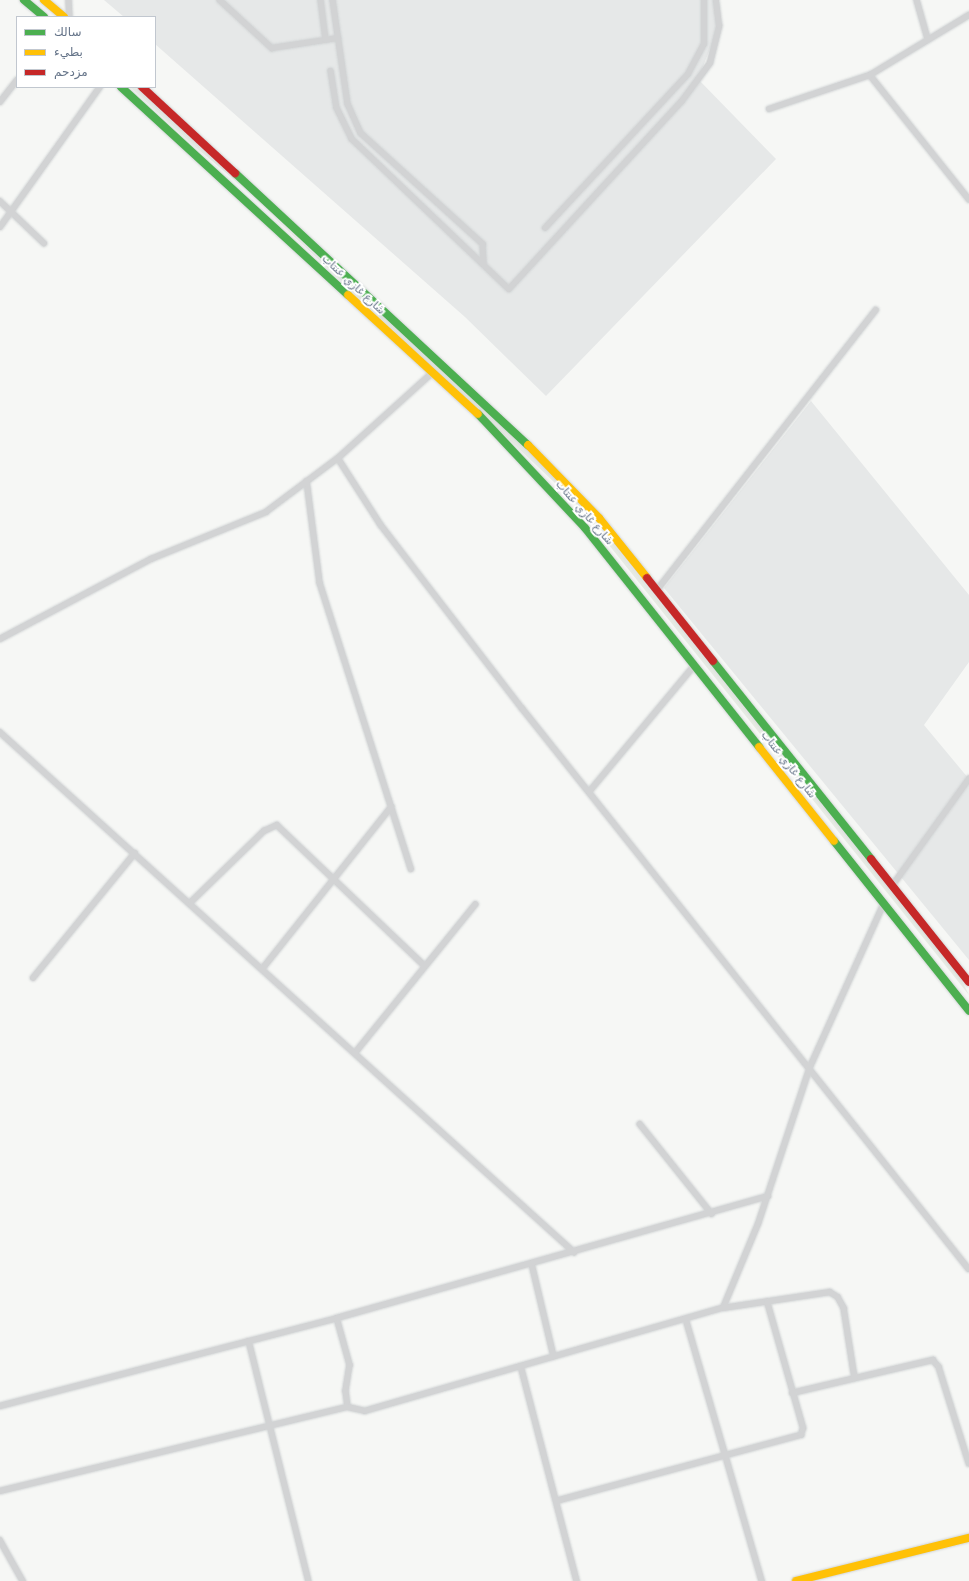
<!DOCTYPE html>
<html>
<head>
<meta charset="utf-8">
<style>
	body { margin:0 }
	#map { position:relative; width:969px; height:1581px; overflow:hidden; background:#f6f7f5; font-family:"DejaVu Sans","Noto Naskh Arabic",sans-serif }
	div>[style] { position:absolute }
	.built>* { inset:0; background:#e6e8e8 }
	.green>* { inset:0; background:#e6eae3 }
	.roads { filter:drop-shadow(0 0 1px #d2d5d6) drop-shadow(0 0 1px #d2d5d6) }
	.street>* { height:5.5px; margin:-2.75px; padding:0 2.75px; transform-origin:2.75px; border-radius:2.75px; background:#d2d3d4 }
	.fast>* { height:8px; margin:-4px; padding:0 4px; transform-origin:4px; border-radius:4px; background:#4caf50 }
	.slow>* { height:8px; margin:-4px; padding:0 4px; transform-origin:4px; border-radius:4px; background:#ffc107 }
	.jam>* { height:8px; margin:-4px; padding:0 4px; transform-origin:4px; border-radius:4px; background:#c62828 }
	span { translate:-50% -50%; white-space:nowrap; text-align:center; line-height:1.15; -webkit-text-stroke:4px #fff; paint-order:stroke }
	.street-label { font-size:11px; color:#647388 }
	.legend { position:absolute; left:16px; top:16px; width:140px; height:72px; box-sizing:border-box; background:#fff; border:1px solid #c1c7cf; margin:0; padding:5px 7px; list-style:none; font-size:12px; color:#647388 }
	.legend li { display:flex; align-items:center; gap:8px; height:20px }
	.legend b { width:20px; border:1px solid #c1c7cf }
</style>
</head>
<body>
<div id="map">
	<div class="built">
		<div style="clip-path:polygon(104px 0,715px 0,719px 26px,698px 79px,776px 159px,546px 396px,465px 317px,155px 44px,155px 17px,124px 17px)"></div>
		<div style="clip-path:polygon(811px 401px,969px 595px,969px 662px,924px 725px,969px 779px,969px 960px,664px 588px)"></div>
	</div>
	<div class="green">
		<div style="clip-path:polygon(130px 87px,135px 87px,241px 185px,195px 147px)"></div>
		<div style="clip-path:polygon(265px 209px,507px 429px,578px 500px,961px 979px,969px 995px,573px 500px)"></div>
	</div>
	<div class="roads">
		<div class="street">
			<div style="left:69px;top:0;width:17px;rotate:87deg"></div>
			<div style="left:220px;top:0;width:71px;rotate:42.7deg"></div>
			<div style="left:272px;top:48px;width:67px;rotate:-8.6deg"></div>
			<div style="left:321px;top:0;width:40px;rotate:82.9deg"></div>
			<div style="left:333px;top:0;width:105px;rotate:81.8deg"></div>
			<div style="left:348px;top:104px;width:32px;rotate:66deg"></div>
			<div style="left:361px;top:133px;width:165px;rotate:42.3deg"></div>
			<div style="left:483px;top:244px;width:20px;rotate:87deg"></div>
			<div style="left:917px;top:0;width:41px;rotate:74.2deg"></div>
			<div style="left:331px;top:71px;width:37px;rotate:81deg"></div>
			<div style="left:337px;top:108px;width:34px;rotate:64deg"></div>
			<div style="left:352px;top:139px;width:217px;rotate:43.7deg"></div>
			<div style="left:509px;top:289px;width:255px;rotate:-47.4deg"></div>
			<div style="left:682px;top:101px;width:47px;rotate:-53.6deg"></div>
			<div style="left:710px;top:63px;width:38px;rotate:-76deg"></div>
			<div style="left:719px;top:26px;width:26px;rotate:-97deg"></div>
			<div style="left:870px;top:75px;width:159px;rotate:51.4deg"></div>
			<div style="left:0;top:102px;width:28px;rotate:-52deg"></div>
			<div style="left:769px;top:109px;width:107px;rotate:-18.6deg"></div>
			<div style="left:870px;top:75px;width:116px;rotate:-31.2deg"></div>
			<div style="left:0;top:201px;width:61px;rotate:43.7deg"></div>
			<div style="left:0;top:227px;width:172px;rotate:-54.5deg"></div>
			<div style="left:545px;top:228px;width:210px;rotate:-47.1deg"></div>
			<div style="left:688px;top:74px;width:34px;rotate:-62deg"></div>
			<div style="left:704px;top:44px;width:44px;rotate:-90deg"></div>
			<div style="left:338px;top:458px;width:80px;rotate:57.3deg"></div>
			<div style="left:381px;top:525px;width:231px;rotate:52.4deg"></div>
			<div style="left:522px;top:708px;width:717px;rotate:51.45deg"></div>
			<div style="left:307px;top:481px;width:103px;rotate:82.7deg"></div>
			<div style="left:320px;top:583px;width:300px;rotate:72.3deg"></div>
			<div style="left:657px;top:590px;width:355px;rotate:-52deg"></div>
			<div style="left:0;top:639px;width:171px;rotate:-27.9deg"></div>
			<div style="left:151px;top:559px;width:124px;rotate:-22.2deg"></div>
			<div style="left:266px;top:512px;width:90px;rotate:-36.9deg"></div>
			<div style="left:338px;top:458px;width:127px;rotate:-42.1deg"></div>
			<div style="left:0;top:732px;width:775px;rotate:42.17deg"></div>
			<div style="left:589px;top:792px;width:165px;rotate:-50.2deg"></div>
			<div style="left:892px;top:886px;width:132px;rotate:-54.3deg"></div>
			<div style="left:191px;top:902px;width:102px;rotate:-44.2deg"></div>
			<div style="left:264px;top:831px;width:14px;rotate:-25deg"></div>
			<div style="left:277px;top:825px;width:204px;rotate:43.6deg"></div>
			<div style="left:263px;top:968px;width:206px;rotate:-51.5deg"></div>
			<div style="left:33px;top:978px;width:161px;rotate:-50.8deg"></div>
			<div style="left:355px;top:1053px;width:191px;rotate:-51deg"></div>
			<div style="left:640px;top:1124px;width:115px;rotate:51.3deg"></div>
			<div style="left:532px;top:1264px;width:95px;rotate:76.6deg"></div>
			<div style="left:723px;top:1308px;width:91px;rotate:-67.4deg"></div>
			<div style="left:758px;top:1224px;width:165px;rotate:-71.7deg"></div>
			<div style="left:810px;top:1067px;width:180px;rotate:-65.7deg"></div>
			<div style="left:337px;top:1318px;width:49px;rotate:74.5deg"></div>
			<div style="left:350px;top:1365px;width:26px;rotate:99deg"></div>
			<div style="left:346px;top:1391px;width:16px;rotate:83deg"></div>
			<div style="left:686px;top:1319px;width:273px;rotate:73.8deg"></div>
			<div style="left:249px;top:1341px;width:247px;rotate:76deg"></div>
			<div style="left:521px;top:1366px;width:222px;rotate:75.4deg"></div>
			<div style="left:792px;top:1393px;width:145px;rotate:-13.2deg"></div>
			<div style="left:933px;top:1360px;width:9px;rotate:49deg"></div>
			<div style="left:939px;top:1367px;width:101px;rotate:72.6deg"></div>
			<div style="left:0;top:1406px;width:348px;rotate:-14.6deg"></div>
			<div style="left:337px;top:1318px;width:448px;rotate:-15.8deg"></div>
			<div style="left:0;top:1491px;width:358px;rotate:-13.6deg"></div>
			<div style="left:348px;top:1407px;width:17px;rotate:13deg"></div>
			<div style="left:365px;top:1411px;width:373px;rotate:-16.1deg"></div>
			<div style="left:723px;top:1308px;width:108px;rotate:-8.5deg"></div>
			<div style="left:830px;top:1292px;width:9px;rotate:32deg"></div>
			<div style="left:838px;top:1297px;width:13px;rotate:61deg"></div>
			<div style="left:844px;top:1308px;width:71px;rotate:81.1deg"></div>
			<div style="left:556px;top:1501px;width:254px;rotate:-15.1deg"></div>
			<div style="left:801px;top:1435px;width:7px;rotate:-74deg"></div>
			<div style="left:803px;top:1428px;width:131px;rotate:-105.9deg"></div>
			<div style="left:0;top:1540px;width:47px;rotate:60.7deg"></div>
		</div>
		<div class="fast">
			<div style="left:24px;top:0;width:26px;rotate:40deg"></div>
			<div style="left:121px;top:87px;width:308px;rotate:42.5deg"></div>
			<div style="left:235px;top:173px;width:400px;rotate:42.9deg"></div>
			<div style="left:478px;top:414px;width:156px;rotate:46.8deg"></div>
			<div style="left:585px;top:528px;width:280px;rotate:51.5deg"></div>
			<div style="left:713px;top:661px;width:253px;rotate:51.4deg"></div>
			<div style="left:834px;top:841px;width:217px;rotate:51.5deg"></div>
		</div>
		<div class="slow">
			<div style="left:44px;top:0;width:26px;rotate:40deg"></div>
			<div style="left:348px;top:295px;width:176px;rotate:42.5deg"></div>
			<div style="left:528px;top:445px;width:102px;rotate:45.8deg"></div>
			<div style="left:599px;top:518px;width:77px;rotate:51.3deg"></div>
			<div style="left:759px;top:747px;width:120px;rotate:51.4deg"></div>
			<div style="left:796px;top:1581px;width:178px;rotate:-14deg"></div>
		</div>
		<div class="jam">
			<div style="left:142px;top:87px;width:127px;rotate:42.8deg"></div>
			<div style="left:647px;top:578px;width:106px;rotate:51.5deg"></div>
			<div style="left:871px;top:859px;width:157px;rotate:51.5deg"></div>
		</div>
	</div>
	<div class="street-label">
		<span style="left:353px;top:285px;rotate:43deg">شارع غازي عنتاب</span>
		<span style="left:584px;top:513px;rotate:49deg">شارع غازي عنتاب</span>
		<span style="left:788px;top:765px;rotate:52deg">شارع غازي عنتاب</span>
	</div>
	<ul class="legend">
	<li><b style="height:5px;background:#4caf50"></b>سالك</li>
	<li><b style="height:5px;background:#ffc107"></b>بطيء</li>
	<li><b style="height:5px;background:#c62828"></b>مزدحم</li>
	</ul>
</div>
</body>
</html>
